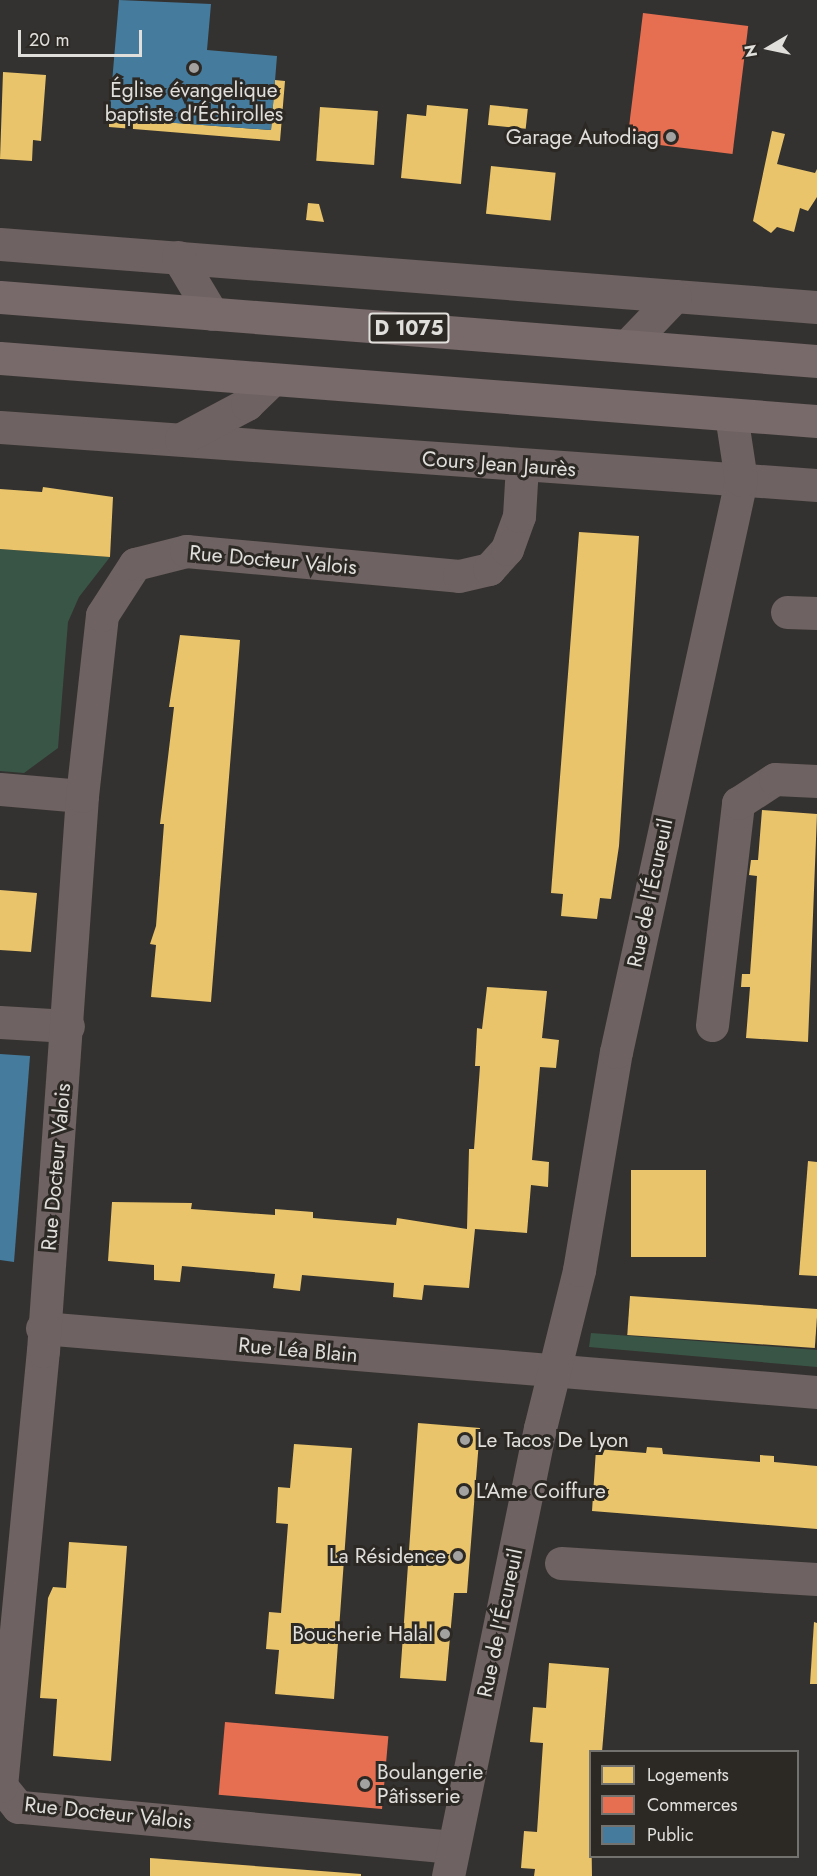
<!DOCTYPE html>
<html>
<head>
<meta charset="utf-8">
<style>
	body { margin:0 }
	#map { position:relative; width:817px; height:1876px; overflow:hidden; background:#343230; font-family:Jost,sans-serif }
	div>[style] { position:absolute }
	.green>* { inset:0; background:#395546 }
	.homes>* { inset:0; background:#e9c46a; transform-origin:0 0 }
	.shops>* { inset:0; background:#e76f51; transform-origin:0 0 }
	.public>* { inset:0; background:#457b9d }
	.street>* { height:33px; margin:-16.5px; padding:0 16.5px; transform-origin:16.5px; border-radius:16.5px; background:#6e6262 }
	.primary>* { height:33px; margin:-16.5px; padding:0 16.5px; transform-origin:16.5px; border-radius:16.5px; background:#78696a }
	.dots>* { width:16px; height:16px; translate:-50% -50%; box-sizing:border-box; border:3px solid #2c2925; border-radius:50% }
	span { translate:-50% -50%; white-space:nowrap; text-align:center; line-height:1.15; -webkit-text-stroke:6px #2c2925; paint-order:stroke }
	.shield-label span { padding:2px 4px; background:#2c2925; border:2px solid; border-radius:4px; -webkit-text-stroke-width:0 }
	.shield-label { font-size:20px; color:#e1dfdc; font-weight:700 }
	.poi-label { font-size:21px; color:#e1dfdc }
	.right { translate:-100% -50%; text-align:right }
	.left { translate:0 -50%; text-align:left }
	.street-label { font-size:21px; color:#e1dfdc }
	.legend { position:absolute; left:589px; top:1750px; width:210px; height:108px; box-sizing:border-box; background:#2c2925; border:2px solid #74726e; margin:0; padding:8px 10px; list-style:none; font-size:18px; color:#e1dfdc }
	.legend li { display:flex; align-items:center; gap:12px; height:30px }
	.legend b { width:30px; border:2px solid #74726e }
	.north { position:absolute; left:739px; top:18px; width:60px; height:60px; -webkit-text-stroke:4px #2c2925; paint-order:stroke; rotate:261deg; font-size:16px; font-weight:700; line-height:24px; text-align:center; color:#e1dfdc }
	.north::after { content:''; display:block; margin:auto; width:21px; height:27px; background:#e1dfdc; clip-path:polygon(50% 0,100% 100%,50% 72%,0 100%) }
	.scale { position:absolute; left:18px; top:30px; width:124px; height:27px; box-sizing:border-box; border:3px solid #e1dfdc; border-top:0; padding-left:8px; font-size:18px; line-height:21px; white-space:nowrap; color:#e1dfdc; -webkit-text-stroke:4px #2c2925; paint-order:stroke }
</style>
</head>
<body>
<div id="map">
	<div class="green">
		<div style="clip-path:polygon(0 549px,110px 557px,79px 597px,68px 622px,58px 748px,24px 773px,0 771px)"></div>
		<div style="clip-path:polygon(591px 1333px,817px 1350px,817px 1367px,589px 1347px)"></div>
	</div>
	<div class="homes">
		<div style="clip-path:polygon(3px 72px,46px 75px,41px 141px,33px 140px,32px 161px,0 159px)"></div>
		<div style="clip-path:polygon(275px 80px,285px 81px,280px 141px,109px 127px,109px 118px,271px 130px)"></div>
		<div style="clip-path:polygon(427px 105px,468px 109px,461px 184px,401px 178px,407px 114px,426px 116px)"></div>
		<div style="left:490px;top:105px;width:38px;height:20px;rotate:6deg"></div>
		<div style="left:320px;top:107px;width:58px;height:54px;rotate:4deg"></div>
		<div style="clip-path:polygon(772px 131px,785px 134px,777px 164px,815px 173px,817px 169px,817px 197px,808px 211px,800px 208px,794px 232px,777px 227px,771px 233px,753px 221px)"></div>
		<div style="left:491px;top:166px;width:65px;height:48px;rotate:6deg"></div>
		<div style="clip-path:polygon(308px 203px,319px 204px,324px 222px,306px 220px)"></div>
		<div style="clip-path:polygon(43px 487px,113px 497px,110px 557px,0 549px,0 489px,42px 492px)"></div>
		<div style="clip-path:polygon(579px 532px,639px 536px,619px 846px,611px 899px,600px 898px,597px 919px,561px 916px,563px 894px,551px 893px)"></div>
		<div style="clip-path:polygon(180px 635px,240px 640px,211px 1002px,151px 997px,156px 945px,150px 944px,156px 926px,164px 824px,160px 824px,174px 707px,169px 707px)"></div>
		<div style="clip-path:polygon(762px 810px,817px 814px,808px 1042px,746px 1038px,750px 987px,741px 987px,742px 974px,750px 974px,757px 876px,749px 875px,751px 860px,758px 860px)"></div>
		<div style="clip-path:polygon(0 890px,37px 893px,31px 952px,0 950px)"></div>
		<div style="clip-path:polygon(487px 987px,547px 991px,542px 1038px,559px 1040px,556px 1068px,540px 1067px,532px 1160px,549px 1162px,548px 1187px,531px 1185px,527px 1233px,475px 1229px,469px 1288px,424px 1285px,422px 1300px,393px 1297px,394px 1283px,302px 1275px,300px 1291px,273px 1288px,275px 1274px,182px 1266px,180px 1282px,154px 1280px,154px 1265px,108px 1261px,112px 1202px,192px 1203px,191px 1209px,275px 1215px,275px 1209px,313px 1212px,313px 1218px,396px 1225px,397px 1218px,467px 1229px,469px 1149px,474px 1149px,480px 1066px,475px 1066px,477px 1028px,482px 1029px)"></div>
		<div style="clip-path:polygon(808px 1161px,817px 1162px,817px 1276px,799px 1275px)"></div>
		<div style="left:631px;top:1170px;width:75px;height:87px"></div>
		<div style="left:630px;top:1296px;width:188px;height:39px;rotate:4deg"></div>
		<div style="clip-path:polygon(418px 1423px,480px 1428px,467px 1593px,454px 1593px,446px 1681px,400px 1678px)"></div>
		<div style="clip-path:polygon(294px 1444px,352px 1448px,334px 1699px,275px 1694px,279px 1650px,266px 1649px,269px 1612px,281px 1613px,288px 1524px,276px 1523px,278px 1487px,290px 1488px)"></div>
		<div style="clip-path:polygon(647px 1447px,662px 1448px,663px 1454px,760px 1462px,760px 1455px,774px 1456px,774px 1462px,817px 1466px,817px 1529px,592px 1511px,596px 1449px,646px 1453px)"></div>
		<div style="clip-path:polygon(69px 1542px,127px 1546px,111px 1761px,53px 1756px,57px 1699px,40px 1698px,48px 1598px,53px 1587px,66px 1588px)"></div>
		<div style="clip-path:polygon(814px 1622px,817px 1623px,817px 1684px,810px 1684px)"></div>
		<div style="clip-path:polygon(549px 1663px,609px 1668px,602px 1752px,590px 1752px,592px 1876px,534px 1876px,535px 1869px,521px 1868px,524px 1831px,537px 1832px,543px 1743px,530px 1742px,533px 1707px,546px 1708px)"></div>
		<div style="clip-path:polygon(150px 1858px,361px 1874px,361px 1876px,150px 1876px)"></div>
	</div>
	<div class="shops">
		<div style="left:643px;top:13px;width:106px;height:129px;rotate:7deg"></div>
		<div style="left:225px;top:1722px;width:164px;height:73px;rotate:5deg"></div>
	</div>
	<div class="public">
		<div style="clip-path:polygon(119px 0,211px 4px,207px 50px,277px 56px,271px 130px,109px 118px)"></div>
		<div style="clip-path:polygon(0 1054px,30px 1056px,14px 1262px,0 1260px)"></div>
	</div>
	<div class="street">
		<div style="left:0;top:244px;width:819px;rotate:4.41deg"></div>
		<div style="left:178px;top:257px;width:66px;rotate:59.2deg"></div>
		<div style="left:628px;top:345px;width:68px;rotate:-46.2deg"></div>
		<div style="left:0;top:427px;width:819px;rotate:4.06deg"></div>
		<div style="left:181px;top:439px;width:75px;rotate:-27.9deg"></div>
		<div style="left:247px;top:404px;width:35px;rotate:-44deg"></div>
		<div style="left:787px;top:612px;width:30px;rotate:2deg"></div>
		<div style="left:0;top:789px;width:82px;rotate:4.9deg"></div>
		<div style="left:0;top:1022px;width:68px;rotate:3.4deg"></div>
		<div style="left:712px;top:1025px;width:224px;rotate:-83.3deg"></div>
		<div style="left:738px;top:803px;width:44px;rotate:-33deg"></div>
		<div style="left:775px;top:779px;width:42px;rotate:2.7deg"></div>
		<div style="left:42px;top:1328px;width:778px;rotate:4.72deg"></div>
		<div style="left:561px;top:1563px;width:256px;rotate:3.6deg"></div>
		<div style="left:453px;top:1847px;width:437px;rotate:-174.7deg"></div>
		<div style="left:18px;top:1807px;width:27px;rotate:-129deg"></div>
		<div style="left:1px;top:1786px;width:437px;rotate:-84.5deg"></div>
		<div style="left:43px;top:1351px;width:556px;rotate:-85.98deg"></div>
		<div style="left:82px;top:796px;width:182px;rotate:-83.7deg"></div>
		<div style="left:102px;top:615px;width:61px;rotate:-57.1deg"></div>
		<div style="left:135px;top:564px;width:53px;rotate:-14.3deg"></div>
		<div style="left:186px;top:551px;width:274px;rotate:5.2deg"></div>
		<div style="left:459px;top:576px;width:31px;rotate:-13deg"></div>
		<div style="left:489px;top:569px;width:27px;rotate:-48deg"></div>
		<div style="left:507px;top:549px;width:35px;rotate:-70deg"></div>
		<div style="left:519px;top:516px;width:50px;rotate:-86.6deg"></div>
		<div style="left:448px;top:1876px;width:457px;rotate:-78.4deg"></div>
		<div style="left:540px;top:1428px;width:163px;rotate:-76.1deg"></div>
		<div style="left:579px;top:1270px;width:221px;rotate:-80.4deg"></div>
		<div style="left:616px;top:1052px;width:585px;rotate:-77.67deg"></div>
		<div style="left:741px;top:480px;width:66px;rotate:-98.7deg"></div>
	</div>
	<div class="primary">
		<div style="left:0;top:297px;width:820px;rotate:4.48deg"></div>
		<div style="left:0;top:358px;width:819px;rotate:4.41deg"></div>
	</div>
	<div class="dots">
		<div style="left:194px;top:68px;background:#a4a2a0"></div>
		<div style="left:671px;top:137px;background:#a4a2a0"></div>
		<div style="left:465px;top:1440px;background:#a4a2a0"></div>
		<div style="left:464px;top:1491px;background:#a4a2a0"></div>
		<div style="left:458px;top:1556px;background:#a4a2a0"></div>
		<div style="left:445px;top:1634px;background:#a4a2a0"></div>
		<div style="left:365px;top:1784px;background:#a4a2a0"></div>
	</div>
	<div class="shield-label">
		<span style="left:409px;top:328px">D 1075</span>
	</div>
	<div class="poi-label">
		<span style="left:194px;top:102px">Église évangelique<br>baptiste d'Échirolles</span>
		<span class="right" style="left:659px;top:137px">Garage Autodiag</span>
		<span class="left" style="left:477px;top:1440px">Le Tacos De Lyon</span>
		<span class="left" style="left:476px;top:1491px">L'Ame Coiffure</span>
		<span class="right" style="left:446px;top:1556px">La Résidence</span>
		<span class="right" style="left:433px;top:1634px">Boucherie Halal</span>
		<span class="left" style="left:377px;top:1784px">Boulangerie<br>Pâtisserie</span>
	</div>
	<div class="street-label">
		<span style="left:499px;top:464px;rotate:4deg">Cours Jean Jaurès</span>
		<span style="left:273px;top:560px;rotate:5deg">Rue Docteur Valois</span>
		<span style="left:650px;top:893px;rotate:-78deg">Rue de l'Écureuil</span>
		<span style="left:56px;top:1167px;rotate:-85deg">Rue Docteur Valois</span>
		<span style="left:298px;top:1350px;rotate:5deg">Rue Léa Blain</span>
		<span style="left:500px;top:1623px;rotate:-78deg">Rue de l'Écureuil</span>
		<span style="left:108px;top:1813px;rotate:6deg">Rue Docteur Valois</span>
	</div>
	<ul class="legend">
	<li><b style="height:16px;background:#e9c46a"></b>Logements</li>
	<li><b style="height:16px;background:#e76f51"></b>Commerces</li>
	<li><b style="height:16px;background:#457b9d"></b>Public</li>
	</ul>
	<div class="north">N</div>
	<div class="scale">20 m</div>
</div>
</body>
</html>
